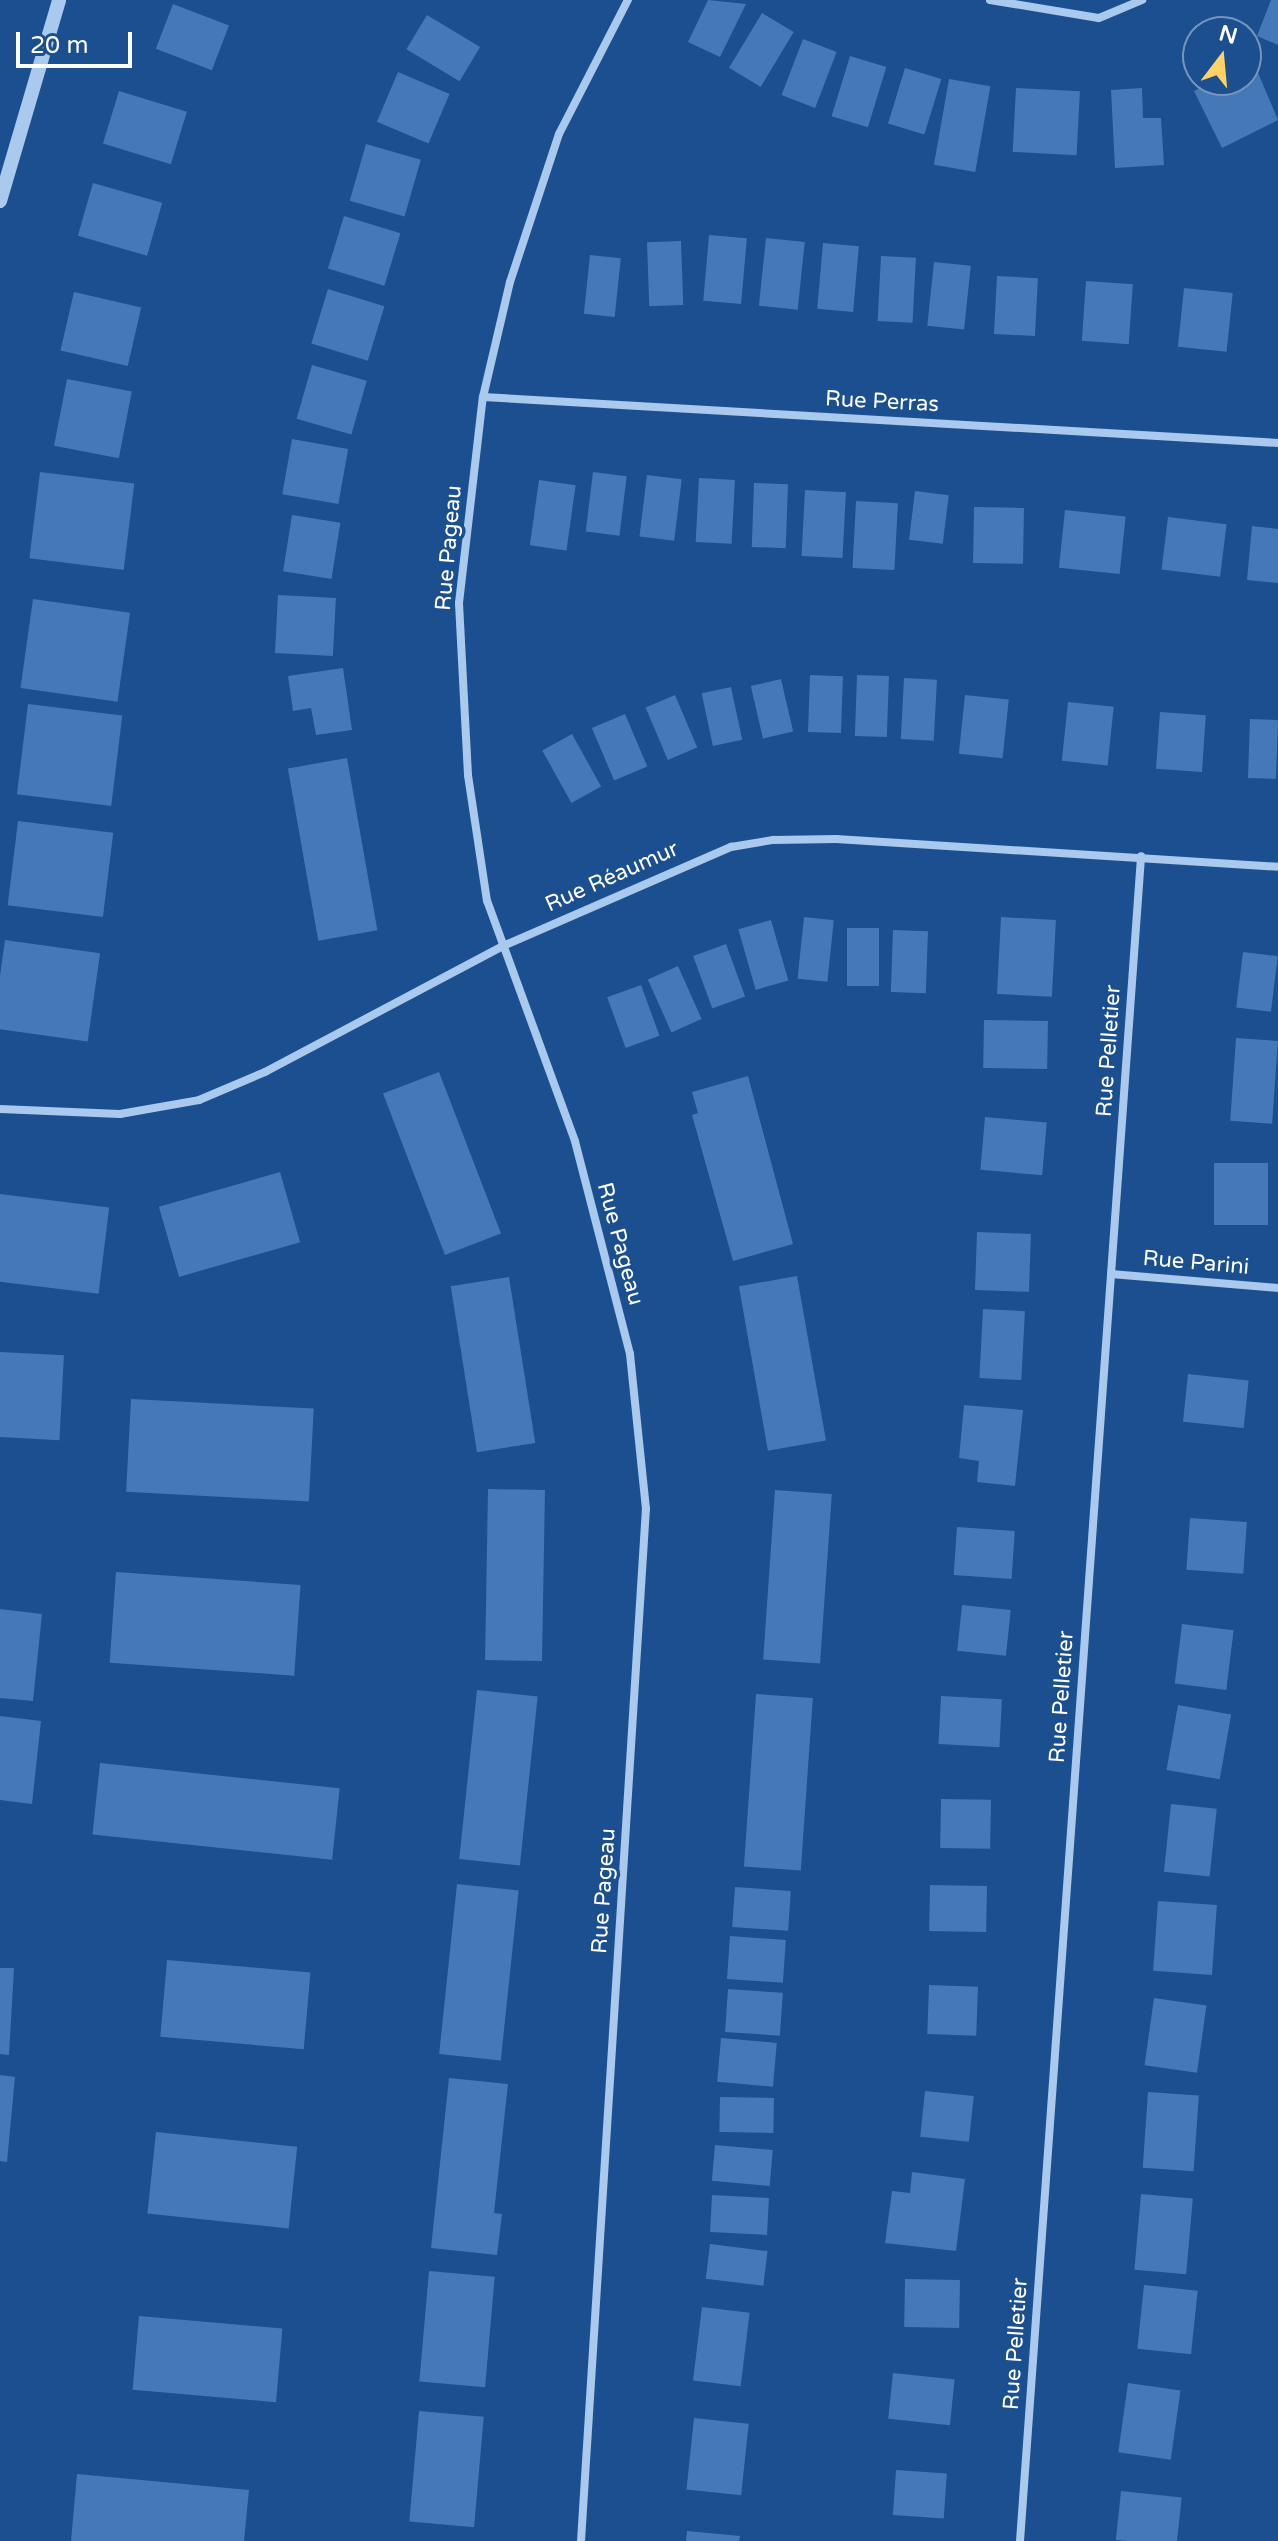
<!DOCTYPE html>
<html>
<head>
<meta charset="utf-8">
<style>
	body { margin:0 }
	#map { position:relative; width:1278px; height:2541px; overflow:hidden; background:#1b4f8f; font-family:"Varela Round",sans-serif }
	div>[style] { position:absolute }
	.building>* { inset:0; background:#4478b7; transform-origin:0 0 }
	.minor>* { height:8px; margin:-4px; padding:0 4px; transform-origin:4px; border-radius:4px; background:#a9c9ee }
	.tertiary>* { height:14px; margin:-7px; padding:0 7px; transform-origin:7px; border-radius:7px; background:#a9c9ee }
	span { translate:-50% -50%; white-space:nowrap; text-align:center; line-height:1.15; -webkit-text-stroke:7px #1b4f8f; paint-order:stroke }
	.street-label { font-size:22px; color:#fff }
	.north { position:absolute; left:1182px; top:16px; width:80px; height:80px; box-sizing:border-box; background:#1b4f8f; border:2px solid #7695bc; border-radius:50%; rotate:16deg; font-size:22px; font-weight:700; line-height:32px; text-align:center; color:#fff }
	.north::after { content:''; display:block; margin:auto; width:28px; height:36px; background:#ffd166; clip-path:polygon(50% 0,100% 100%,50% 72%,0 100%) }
	.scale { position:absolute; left:16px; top:32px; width:116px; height:36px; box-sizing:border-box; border:4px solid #fff; border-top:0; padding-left:10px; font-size:24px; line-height:28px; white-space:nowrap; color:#fff; -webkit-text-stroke:6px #1b4f8f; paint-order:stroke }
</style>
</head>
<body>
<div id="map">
	<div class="building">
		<div style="clip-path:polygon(708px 0,746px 4px,720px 57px,688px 42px)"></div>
		<div style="clip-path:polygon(1271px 0,1278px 0,1278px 45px,1257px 36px)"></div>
		<div style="left:173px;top:4px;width:60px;height:48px;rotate:21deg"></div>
		<div style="left:762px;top:13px;width:37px;height:64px;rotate:31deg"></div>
		<div style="left:427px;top:15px;width:62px;height:40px;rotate:31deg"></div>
		<div style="left:803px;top:39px;width:36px;height:60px;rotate:21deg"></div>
		<div style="left:850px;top:56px;width:38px;height:63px;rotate:17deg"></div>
		<div style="clip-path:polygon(1253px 61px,1278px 120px,1222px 148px,1194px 91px,1216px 80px,1246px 80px,1246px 65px)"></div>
		<div style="left:905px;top:68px;width:38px;height:58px;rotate:17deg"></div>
		<div style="left:398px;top:72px;width:56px;height:54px;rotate:23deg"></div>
		<div style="left:949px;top:79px;width:42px;height:87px;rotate:10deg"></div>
		<div style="left:1016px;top:88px;width:64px;height:64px;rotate:3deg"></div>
		<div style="clip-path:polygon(1142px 88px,1143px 118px,1161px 118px,1164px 165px,1115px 168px,1111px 90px)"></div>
		<div style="left:119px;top:91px;width:71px;height:55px;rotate:17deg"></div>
		<div style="left:366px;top:144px;width:57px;height:59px;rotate:16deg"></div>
		<div style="left:93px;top:183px;width:72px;height:55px;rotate:16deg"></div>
		<div style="left:344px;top:216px;width:59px;height:55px;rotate:17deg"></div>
		<div style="left:709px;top:235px;width:38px;height:66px;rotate:5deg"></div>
		<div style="left:766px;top:238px;width:39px;height:68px;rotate:6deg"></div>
		<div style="left:681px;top:241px;width:64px;height:34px;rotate:88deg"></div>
		<div style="left:823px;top:243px;width:36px;height:66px;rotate:5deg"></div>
		<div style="left:590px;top:255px;width:31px;height:59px;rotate:6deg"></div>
		<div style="left:881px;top:256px;width:35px;height:65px;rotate:3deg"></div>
		<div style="left:934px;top:262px;width:37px;height:64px;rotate:6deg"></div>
		<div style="left:997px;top:276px;width:41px;height:58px;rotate:3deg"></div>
		<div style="left:1086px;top:281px;width:47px;height:60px;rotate:4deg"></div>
		<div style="left:1184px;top:288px;width:49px;height:59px;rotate:6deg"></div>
		<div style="left:328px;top:289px;width:59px;height:57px;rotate:17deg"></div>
		<div style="left:74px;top:292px;width:69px;height:60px;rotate:13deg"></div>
		<div style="left:312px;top:365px;width:57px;height:56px;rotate:16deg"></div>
		<div style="left:67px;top:379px;width:66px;height:68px;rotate:11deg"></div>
		<div style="left:292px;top:439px;width:57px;height:56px;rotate:10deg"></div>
		<div style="left:40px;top:472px;width:95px;height:87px;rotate:7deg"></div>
		<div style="left:593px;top:472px;width:34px;height:60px;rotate:7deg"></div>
		<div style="left:647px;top:475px;width:35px;height:62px;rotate:7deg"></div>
		<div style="left:699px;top:478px;width:36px;height:64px;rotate:3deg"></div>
		<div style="left:539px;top:480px;width:37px;height:66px;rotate:8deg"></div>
		<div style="left:754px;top:483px;width:34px;height:64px;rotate:2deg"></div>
		<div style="left:805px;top:490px;width:41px;height:66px;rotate:3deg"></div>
		<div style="left:915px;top:491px;width:34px;height:49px;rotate:7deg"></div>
		<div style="left:856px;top:501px;width:42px;height:67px;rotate:3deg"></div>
		<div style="left:974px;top:507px;width:50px;height:56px;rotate:1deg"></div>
		<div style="left:1065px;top:510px;width:61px;height:58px;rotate:6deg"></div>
		<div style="left:292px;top:515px;width:49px;height:57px;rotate:9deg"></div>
		<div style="left:1168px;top:517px;width:59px;height:53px;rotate:7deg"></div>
		<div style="clip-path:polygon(1252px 526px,1278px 529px,1278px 583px,1247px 580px)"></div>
		<div style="left:278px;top:595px;width:58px;height:58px;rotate:3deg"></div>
		<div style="left:33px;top:599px;width:98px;height:90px;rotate:8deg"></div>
		<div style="clip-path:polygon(343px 668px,352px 730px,316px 735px,311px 708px,293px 711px,288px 676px)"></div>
		<div style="left:810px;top:675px;width:33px;height:57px;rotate:2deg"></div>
		<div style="left:857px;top:675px;width:32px;height:61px;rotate:2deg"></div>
		<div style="left:904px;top:678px;width:33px;height:61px;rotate:3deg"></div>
		<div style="left:781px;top:679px;width:54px;height:31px;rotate:77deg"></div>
		<div style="left:731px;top:687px;width:54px;height:30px;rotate:78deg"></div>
		<div style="left:675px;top:695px;width:57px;height:32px;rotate:67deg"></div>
		<div style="left:965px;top:695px;width:44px;height:59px;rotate:6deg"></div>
		<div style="left:1068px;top:702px;width:46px;height:59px;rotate:6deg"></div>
		<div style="left:28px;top:704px;width:95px;height:91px;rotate:7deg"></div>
		<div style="left:1160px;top:712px;width:46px;height:57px;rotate:4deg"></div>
		<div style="left:625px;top:714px;width:57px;height:36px;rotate:67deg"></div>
		<div style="left:1250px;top:719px;width:28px;height:59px;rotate:2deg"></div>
		<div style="left:572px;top:734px;width:60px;height:34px;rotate:61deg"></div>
		<div style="left:347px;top:758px;width:175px;height:60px;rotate:80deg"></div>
		<div style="left:18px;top:821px;width:96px;height:85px;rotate:7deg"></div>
		<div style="left:804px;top:917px;width:30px;height:62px;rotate:6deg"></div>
		<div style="left:1001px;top:917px;width:55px;height:77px;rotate:3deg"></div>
		<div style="left:771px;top:920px;width:63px;height:34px;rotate:74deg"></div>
		<div style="left:847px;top:928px;width:32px;height:58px"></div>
		<div style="left:893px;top:930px;width:35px;height:62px;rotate:2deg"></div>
		<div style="left:5px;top:940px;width:96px;height:89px;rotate:8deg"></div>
		<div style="left:726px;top:944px;width:56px;height:35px;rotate:70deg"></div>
		<div style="left:1243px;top:952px;width:35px;height:56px;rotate:7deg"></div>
		<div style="left:678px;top:966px;width:58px;height:33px;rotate:66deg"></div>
		<div style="left:641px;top:985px;width:54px;height:36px;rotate:70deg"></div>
		<div style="left:984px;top:1020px;width:64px;height:48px;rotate:1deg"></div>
		<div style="left:1236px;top:1038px;width:42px;height:83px;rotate:4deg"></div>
		<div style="left:439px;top:1072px;width:173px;height:60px;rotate:69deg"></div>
		<div style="clip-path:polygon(748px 1076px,793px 1244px,733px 1261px,692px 1115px,698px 1113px,692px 1092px)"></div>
		<div style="left:985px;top:1117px;width:62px;height:53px;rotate:5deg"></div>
		<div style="left:1214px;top:1163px;width:54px;height:62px"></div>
		<div style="left:280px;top:1172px;width:73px;height:126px;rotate:74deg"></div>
		<div style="left:0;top:1194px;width:110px;height:87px;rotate:7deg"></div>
		<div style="left:977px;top:1232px;width:54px;height:58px;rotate:2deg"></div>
		<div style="left:797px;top:1276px;width:167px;height:59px;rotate:80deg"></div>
		<div style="left:509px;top:1277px;width:168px;height:59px;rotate:81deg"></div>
		<div style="left:983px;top:1309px;width:42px;height:69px;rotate:3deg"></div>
		<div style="left:0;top:1352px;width:64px;height:85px;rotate:3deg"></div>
		<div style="left:1188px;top:1374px;width:61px;height:48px;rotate:6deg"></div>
		<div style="left:131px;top:1399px;width:183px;height:93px;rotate:3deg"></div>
		<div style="clip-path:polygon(964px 1405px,1023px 1410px,1015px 1486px,977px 1482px,979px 1461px,959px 1458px)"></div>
		<div style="left:488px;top:1489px;width:57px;height:171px;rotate:1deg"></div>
		<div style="left:775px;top:1490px;width:57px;height:170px;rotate:4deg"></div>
		<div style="left:1190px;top:1518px;width:57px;height:52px;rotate:4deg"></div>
		<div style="left:957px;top:1527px;width:58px;height:48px;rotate:4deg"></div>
		<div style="left:116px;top:1572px;width:185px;height:91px;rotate:4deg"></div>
		<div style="left:962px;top:1605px;width:49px;height:46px;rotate:6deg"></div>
		<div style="clip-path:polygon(0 1609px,42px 1614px,33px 1701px,0 1698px)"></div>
		<div style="left:1182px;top:1624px;width:52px;height:60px;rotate:7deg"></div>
		<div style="left:477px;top:1690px;width:61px;height:170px;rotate:6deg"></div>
		<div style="left:756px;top:1694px;width:57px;height:173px;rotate:4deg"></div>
		<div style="left:941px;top:1696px;width:61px;height:48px;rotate:3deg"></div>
		<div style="left:1178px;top:1705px;width:54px;height:66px;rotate:10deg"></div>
		<div style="clip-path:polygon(0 1716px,41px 1721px,32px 1804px,0 1800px)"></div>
		<div style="left:100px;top:1763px;width:241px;height:72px;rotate:6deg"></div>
		<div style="left:941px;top:1799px;width:50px;height:49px;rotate:1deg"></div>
		<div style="left:1171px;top:1804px;width:46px;height:68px;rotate:6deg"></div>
		<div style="left:457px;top:1884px;width:62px;height:171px;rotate:6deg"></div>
		<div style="left:930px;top:1885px;width:57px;height:46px;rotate:1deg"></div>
		<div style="left:735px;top:1887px;width:56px;height:40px;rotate:4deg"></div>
		<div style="left:1158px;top:1901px;width:59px;height:70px;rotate:4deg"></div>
		<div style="left:730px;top:1936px;width:56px;height:43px;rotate:4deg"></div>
		<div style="left:167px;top:1960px;width:144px;height:77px;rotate:5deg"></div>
		<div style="clip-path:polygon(0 1968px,14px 1968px,9px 2055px,0 2054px)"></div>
		<div style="left:929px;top:1985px;width:49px;height:49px;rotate:2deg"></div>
		<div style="left:728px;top:1989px;width:55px;height:43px;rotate:4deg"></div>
		<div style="left:1154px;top:1998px;width:53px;height:68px;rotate:8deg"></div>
		<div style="left:721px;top:2038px;width:56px;height:44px;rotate:5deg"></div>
		<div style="clip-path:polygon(0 2075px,15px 2077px,7px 2162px,0 2161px)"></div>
		<div style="clip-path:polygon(449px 2078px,508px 2084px,494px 2213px,502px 2214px,497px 2255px,431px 2248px)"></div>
		<div style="left:925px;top:2091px;width:49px;height:46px;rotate:6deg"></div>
		<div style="left:1148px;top:2092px;width:51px;height:76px;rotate:4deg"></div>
		<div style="left:720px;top:2097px;width:54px;height:35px;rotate:1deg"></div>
		<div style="left:156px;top:2132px;width:142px;height:82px;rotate:6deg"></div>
		<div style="left:715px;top:2145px;width:58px;height:36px;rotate:5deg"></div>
		<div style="clip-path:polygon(912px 2172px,965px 2179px,956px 2251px,885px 2243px,892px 2191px,910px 2193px)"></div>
		<div style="left:1141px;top:2194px;width:52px;height:76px;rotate:5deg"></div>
		<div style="left:712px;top:2195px;width:57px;height:37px;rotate:3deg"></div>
		<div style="left:710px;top:2244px;width:58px;height:35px;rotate:7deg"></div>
		<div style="left:429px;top:2271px;width:66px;height:111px;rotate:5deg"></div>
		<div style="left:905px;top:2279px;width:55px;height:48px;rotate:1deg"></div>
		<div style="left:1144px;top:2285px;width:54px;height:64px;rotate:6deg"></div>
		<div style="left:702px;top:2307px;width:48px;height:74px;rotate:7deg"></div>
		<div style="left:139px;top:2316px;width:144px;height:74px;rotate:5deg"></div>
		<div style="left:893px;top:2373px;width:62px;height:46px;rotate:6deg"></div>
		<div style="left:1128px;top:2383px;width:53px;height:70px;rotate:8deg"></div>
		<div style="left:419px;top:2411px;width:65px;height:111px;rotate:5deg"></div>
		<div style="left:694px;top:2418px;width:55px;height:72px;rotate:6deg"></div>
		<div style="left:896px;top:2470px;width:51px;height:45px;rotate:4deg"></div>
		<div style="clip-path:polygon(77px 2474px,249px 2490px,244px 2541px,71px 2541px)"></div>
		<div style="left:1121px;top:2491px;width:61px;height:49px;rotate:6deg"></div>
		<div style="clip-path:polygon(687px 2531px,740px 2536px,739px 2541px,686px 2541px)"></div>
	</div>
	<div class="minor">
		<div style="left:990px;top:0;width:110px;rotate:9.4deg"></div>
		<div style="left:1099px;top:18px;width:47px;rotate:-22.7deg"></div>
		<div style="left:483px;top:397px;width:796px;rotate:3.31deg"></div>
		<div style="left:0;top:1109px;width:120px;rotate:2.4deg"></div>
		<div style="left:120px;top:1114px;width:80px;rotate:-10deg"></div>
		<div style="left:199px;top:1100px;width:72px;rotate:-23deg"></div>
		<div style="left:265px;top:1072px;width:269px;rotate:-27.9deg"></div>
		<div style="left:503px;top:946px;width:249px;rotate:-23.5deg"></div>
		<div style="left:731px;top:847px;width:43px;rotate:-9.5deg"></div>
		<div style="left:773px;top:840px;width:63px;rotate:-0.9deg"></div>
		<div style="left:836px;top:839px;width:443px;rotate:3.6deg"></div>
		<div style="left:1111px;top:1274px;width:168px;rotate:4.8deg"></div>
		<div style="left:581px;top:2541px;width:1034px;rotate:-86.4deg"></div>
		<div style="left:646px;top:1509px;width:156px;rotate:-95.9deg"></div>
		<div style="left:630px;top:1354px;width:220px;rotate:-104.5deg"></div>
		<div style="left:575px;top:1141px;width:256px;rotate:-110.1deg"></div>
		<div style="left:487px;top:901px;width:127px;rotate:-98.6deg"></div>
		<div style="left:468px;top:775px;width:172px;rotate:-93deg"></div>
		<div style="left:459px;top:603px;width:207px;rotate:-83.4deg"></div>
		<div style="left:483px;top:397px;width:118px;rotate:-76.8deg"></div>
		<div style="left:510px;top:282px;width:156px;rotate:-71.7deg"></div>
		<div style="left:559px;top:134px;width:151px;rotate:-62.8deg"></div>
		<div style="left:1020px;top:2541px;width:1689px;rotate:-85.89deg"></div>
	</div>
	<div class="tertiary">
		<div style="left:0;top:201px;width:209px;rotate:-73.6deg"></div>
	</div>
	<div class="street-label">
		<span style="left:882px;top:402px;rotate:3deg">Rue Perras</span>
		<span style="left:449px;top:548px;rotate:-85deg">Rue Pageau</span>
		<span style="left:612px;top:877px;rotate:-24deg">Rue Réaumur</span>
		<span style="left:1109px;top:1051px;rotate:-86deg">Rue Pelletier</span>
		<span style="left:620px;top:1244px;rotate:75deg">Rue Pageau</span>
		<span style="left:1196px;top:1263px;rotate:5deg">Rue Parini</span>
		<span style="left:1062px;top:1697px;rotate:-86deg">Rue Pelletier</span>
		<span style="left:604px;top:1891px;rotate:-86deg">Rue Pageau</span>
		<span style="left:1016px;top:2344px;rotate:-86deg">Rue Pelletier</span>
	</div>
	<div class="north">N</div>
	<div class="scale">20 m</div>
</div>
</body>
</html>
